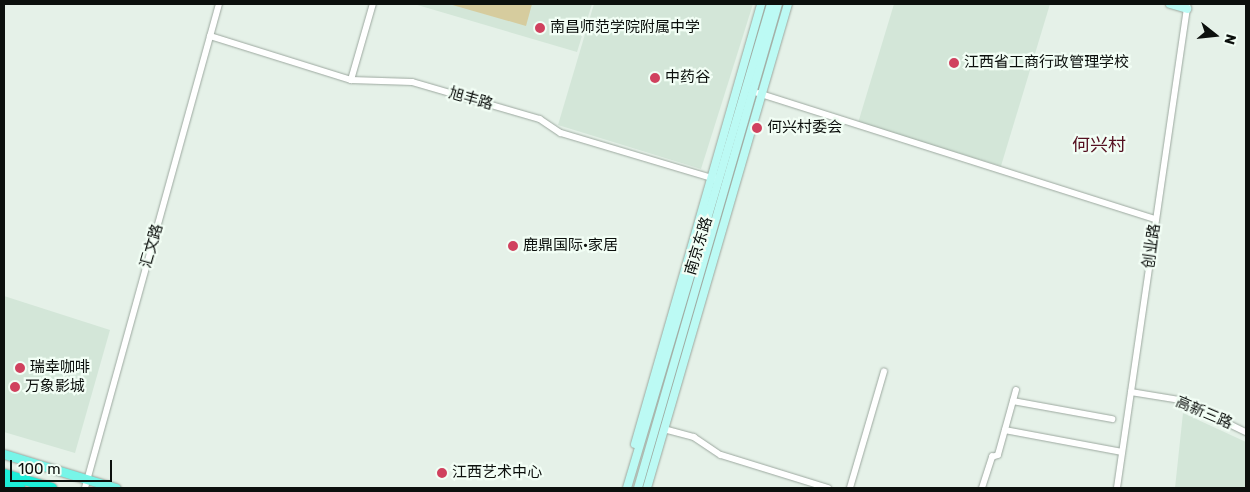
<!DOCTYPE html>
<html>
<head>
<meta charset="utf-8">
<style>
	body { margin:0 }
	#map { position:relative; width:1250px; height:492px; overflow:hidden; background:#e5f1e8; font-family:Rubik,"Noto Sans SC",sans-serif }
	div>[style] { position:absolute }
	.built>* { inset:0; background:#d3e6d8 }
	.green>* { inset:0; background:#d6cc9e }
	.roads { filter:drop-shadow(0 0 1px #9ca89f) drop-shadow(0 0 1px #9ca89f) }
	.street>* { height:5.5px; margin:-2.75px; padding:0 2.75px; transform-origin:2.75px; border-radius:2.75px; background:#fff }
	.secondary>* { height:8px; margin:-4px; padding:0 4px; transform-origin:4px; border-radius:4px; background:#bcfaf4 }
	.primary>* { height:9px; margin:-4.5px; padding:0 4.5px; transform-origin:4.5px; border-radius:4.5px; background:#78f5e8 }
	.highway>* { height:10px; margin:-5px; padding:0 5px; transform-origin:5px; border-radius:5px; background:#1eefd9 }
	.dots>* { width:14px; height:14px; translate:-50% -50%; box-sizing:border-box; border:2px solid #f2fef5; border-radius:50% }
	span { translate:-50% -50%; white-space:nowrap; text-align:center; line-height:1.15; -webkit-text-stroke:4.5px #f2fef5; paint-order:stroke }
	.poi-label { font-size:15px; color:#0c100d }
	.left { translate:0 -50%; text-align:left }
	.street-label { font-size:15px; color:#0c100d }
	.quarter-label { font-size:18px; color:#551020 }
	.frame { position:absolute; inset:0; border:5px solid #0c100d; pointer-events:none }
	.north { position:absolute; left:1190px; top:10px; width:50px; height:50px; -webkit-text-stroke:4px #f2fef5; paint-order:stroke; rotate:106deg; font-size:14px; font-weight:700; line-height:20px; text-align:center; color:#0c100d }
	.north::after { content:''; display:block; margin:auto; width:18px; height:22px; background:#0c100d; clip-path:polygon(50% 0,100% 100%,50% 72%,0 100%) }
	.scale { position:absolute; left:10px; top:460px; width:102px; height:22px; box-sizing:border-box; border:2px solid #0c100d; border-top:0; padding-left:6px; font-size:15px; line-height:18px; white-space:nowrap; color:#0c100d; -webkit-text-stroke:4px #f2fef5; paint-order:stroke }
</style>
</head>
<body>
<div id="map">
	<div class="built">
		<div style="clip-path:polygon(414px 4px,592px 4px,577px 52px)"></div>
		<div style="clip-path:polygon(594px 4px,753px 4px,701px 169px,558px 125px)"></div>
		<div style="clip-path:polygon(894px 4px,1050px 4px,1001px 166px,858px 123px)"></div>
		<div style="clip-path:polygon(4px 296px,110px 330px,75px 453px,4px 432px)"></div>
		<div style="clip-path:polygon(1183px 413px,1246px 442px,1246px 488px,1175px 488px)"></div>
	</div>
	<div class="green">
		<div style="clip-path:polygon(449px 4px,532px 4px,526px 26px)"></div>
	</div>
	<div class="roads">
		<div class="street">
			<div style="left:210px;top:36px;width:148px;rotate:17.3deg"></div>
			<div style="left:351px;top:80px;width:61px;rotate:1.9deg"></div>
			<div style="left:412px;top:82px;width:133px;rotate:16.1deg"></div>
			<div style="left:540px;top:119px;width:25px;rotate:34deg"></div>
			<div style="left:561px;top:133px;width:161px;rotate:16.6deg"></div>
			<div style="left:351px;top:80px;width:79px;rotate:-73.9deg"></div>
			<div style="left:758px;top:93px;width:417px;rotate:17.6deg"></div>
			<div style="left:1131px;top:392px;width:50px;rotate:9.3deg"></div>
			<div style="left:1180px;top:400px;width:73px;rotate:25.9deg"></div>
			<div style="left:1013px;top:401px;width:101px;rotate:10.3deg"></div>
			<div style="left:664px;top:429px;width:31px;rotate:15deg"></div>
			<div style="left:694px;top:437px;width:32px;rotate:34deg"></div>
			<div style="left:721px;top:455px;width:112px;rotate:17.1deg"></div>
			<div style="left:1005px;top:430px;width:119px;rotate:10.6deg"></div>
			<div style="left:85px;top:488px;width:502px;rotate:-74.52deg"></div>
			<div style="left:850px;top:488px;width:121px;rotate:-73.7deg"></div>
			<div style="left:982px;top:488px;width:33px;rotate:-72deg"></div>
			<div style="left:992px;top:457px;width:6px;rotate:-18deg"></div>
			<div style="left:998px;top:455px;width:67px;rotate:-74.5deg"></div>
			<div style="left:1117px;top:488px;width:489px;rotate:-81.7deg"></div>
		</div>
		<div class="secondary">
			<div style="left:1170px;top:4px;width:18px;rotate:16deg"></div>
			<div style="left:635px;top:444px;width:458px;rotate:-74deg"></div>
			<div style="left:627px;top:488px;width:505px;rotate:-73.43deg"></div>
			<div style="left:638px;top:488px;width:504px;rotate:-73.87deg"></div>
			<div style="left:647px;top:488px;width:504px;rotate:-73.76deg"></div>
		</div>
		<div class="primary">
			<div style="left:4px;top:454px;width:117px;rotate:16.9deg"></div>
		</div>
		<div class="highway">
			<div style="left:4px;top:474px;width:50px;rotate:16.3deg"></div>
			<div style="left:4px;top:483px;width:17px;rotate:17deg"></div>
		</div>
	</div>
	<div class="dots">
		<div style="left:540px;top:28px;background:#d0415e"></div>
		<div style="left:954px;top:63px;background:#d0415e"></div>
		<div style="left:655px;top:78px;background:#d0415e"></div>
		<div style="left:757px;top:128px;background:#d0415e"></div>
		<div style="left:513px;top:246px;background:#d0415e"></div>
		<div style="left:20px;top:368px;background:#d0415e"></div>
		<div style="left:15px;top:387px;background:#d0415e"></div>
		<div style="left:442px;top:473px;background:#d0415e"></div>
	</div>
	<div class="poi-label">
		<span class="left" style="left:550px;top:28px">南昌师范学院附属中学</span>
		<span class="left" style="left:964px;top:63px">江西省工商行政管理学校</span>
		<span class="left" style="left:665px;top:78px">中药谷</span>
		<span class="left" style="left:767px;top:128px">何兴村委会</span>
		<span class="left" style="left:523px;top:246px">鹿鼎国际·家居</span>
		<span class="left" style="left:30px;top:368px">瑞幸咖啡</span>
		<span class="left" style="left:25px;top:387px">万象影城</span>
		<span class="left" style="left:452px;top:473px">江西艺术中心</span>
	</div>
	<div class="street-label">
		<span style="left:471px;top:99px;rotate:16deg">旭丰路</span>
		<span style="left:152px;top:246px;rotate:-74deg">汇文路</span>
		<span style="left:699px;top:246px;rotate:-73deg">南京东路</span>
		<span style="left:1152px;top:246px;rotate:-82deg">创业路</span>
		<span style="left:1204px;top:413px;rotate:23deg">高新三路</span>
	</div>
	<div class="quarter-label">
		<span style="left:1099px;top:145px">何兴村</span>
	</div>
	<div class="frame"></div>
	<div class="north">N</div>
	<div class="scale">100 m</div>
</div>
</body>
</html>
